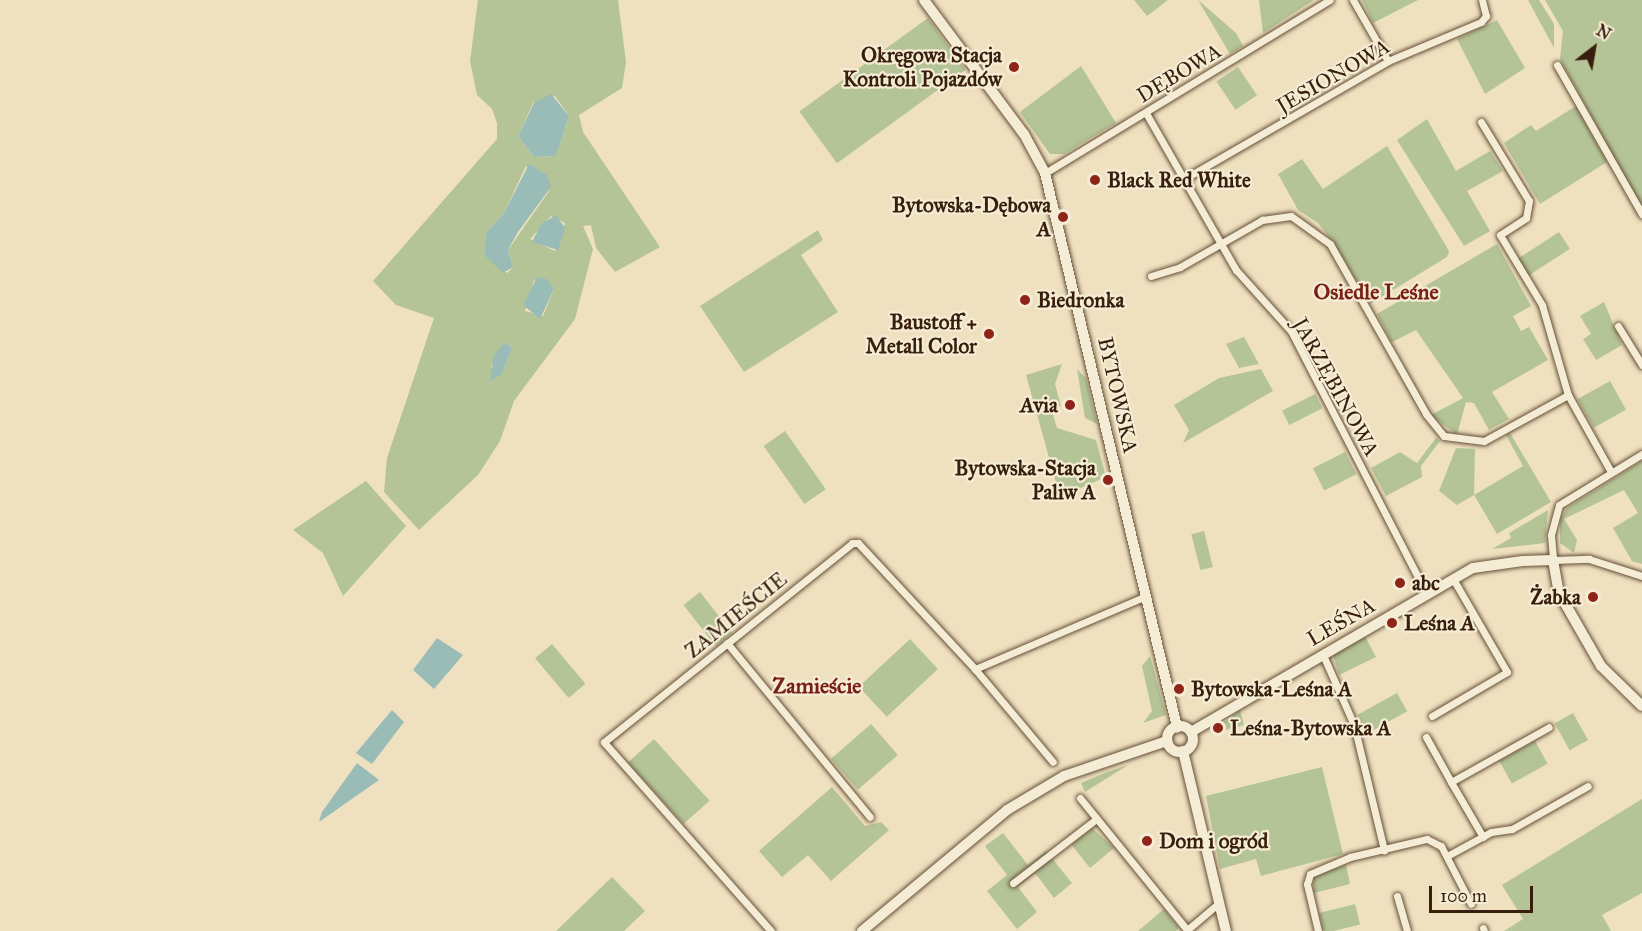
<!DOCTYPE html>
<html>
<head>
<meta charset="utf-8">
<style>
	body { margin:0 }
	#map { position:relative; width:1642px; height:931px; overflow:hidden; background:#efe1bf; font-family:"IM FELL Great Primer",serif }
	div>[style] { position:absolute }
	.green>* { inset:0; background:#b4c496; transform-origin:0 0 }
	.water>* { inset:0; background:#9abcb7 }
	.roads { filter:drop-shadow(0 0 2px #664f39) drop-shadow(0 0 2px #664f39) }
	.street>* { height:7px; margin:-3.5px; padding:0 3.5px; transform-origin:3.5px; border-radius:3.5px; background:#f5ecd5 }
	.secondary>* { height:10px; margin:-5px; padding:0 5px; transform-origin:5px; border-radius:5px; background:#f5ecd5 }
	.secondary>.ring { margin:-5px; padding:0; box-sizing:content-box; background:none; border:10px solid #f5ecd5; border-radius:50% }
	.dots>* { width:16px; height:16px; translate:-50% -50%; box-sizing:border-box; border:3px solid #f5ecd5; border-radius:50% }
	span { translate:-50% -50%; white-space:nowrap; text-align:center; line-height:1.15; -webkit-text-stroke:4.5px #f5ecd5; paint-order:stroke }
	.poi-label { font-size:21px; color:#381e0c; font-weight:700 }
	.right { translate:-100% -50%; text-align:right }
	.left { translate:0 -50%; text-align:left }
	.street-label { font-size:21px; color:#381e0c }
	.neighbourhood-label { font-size:22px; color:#7a1f14; font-weight:700 }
	.north { position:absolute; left:1564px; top:18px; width:60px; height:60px; -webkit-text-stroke:4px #f5ecd5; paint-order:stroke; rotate:31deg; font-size:16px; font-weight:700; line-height:24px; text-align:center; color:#381e0c }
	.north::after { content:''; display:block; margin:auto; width:21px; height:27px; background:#381e0c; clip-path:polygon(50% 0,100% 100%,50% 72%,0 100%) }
	.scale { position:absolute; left:1429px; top:886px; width:104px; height:27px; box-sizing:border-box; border:3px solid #381e0c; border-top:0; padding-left:8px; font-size:18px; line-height:21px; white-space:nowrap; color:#381e0c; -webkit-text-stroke:4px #f5ecd5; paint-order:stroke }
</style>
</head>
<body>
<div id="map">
	<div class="green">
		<div style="clip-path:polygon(evenodd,478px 0,618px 0,626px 62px,622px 88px,579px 115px,583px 132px,660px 247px,615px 272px,596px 248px,591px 225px,583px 226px,593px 249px,575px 319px,514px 401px,500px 441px,478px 475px,419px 530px,384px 492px,387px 458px,434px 318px,396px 305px,373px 281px,497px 139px,497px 123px,492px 109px,477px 95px,470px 61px,478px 0,555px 96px,569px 116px,556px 156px,534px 157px,518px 136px,533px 103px,555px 96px,478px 0,526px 166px,549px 191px,508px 250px,513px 267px,507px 273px,484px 255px,486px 233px,504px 213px,526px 166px,478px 0,551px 216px,565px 223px,555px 251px,530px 239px,551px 216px,478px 0,534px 280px,554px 289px,543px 316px,525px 311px,534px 280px,478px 0,505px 342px,512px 348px,502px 374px,491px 367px,505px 342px)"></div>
		<div style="clip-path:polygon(1134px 0,1168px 0,1147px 16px)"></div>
		<div style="clip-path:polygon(1198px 0,1236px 33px,1243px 46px,1230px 54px)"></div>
		<div style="clip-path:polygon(1259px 0,1314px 0,1263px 33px)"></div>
		<div style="clip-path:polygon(1362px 0,1418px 0,1373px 23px)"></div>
		<div style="clip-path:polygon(1528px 0,1539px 0,1554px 24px,1554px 48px)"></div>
		<div style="clip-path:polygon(1545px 0,1642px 0,1642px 208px,1560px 59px,1563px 31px)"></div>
		<div style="left:928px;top:18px;width:64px;height:159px;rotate:54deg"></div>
		<div style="clip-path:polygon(1497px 20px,1525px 68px,1485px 94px,1457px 39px)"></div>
		<div style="clip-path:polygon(1081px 66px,1116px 123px,1064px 154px,1050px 154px,1020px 112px)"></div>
		<div style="left:1238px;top:67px;width:34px;height:26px;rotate:56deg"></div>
		<div style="clip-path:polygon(1576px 106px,1607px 162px,1540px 204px,1504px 143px,1531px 125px,1536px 131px)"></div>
		<div style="clip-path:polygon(1427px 119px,1456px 171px,1490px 151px,1503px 171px,1467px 191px,1490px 231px,1464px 246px,1397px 140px)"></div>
		<div style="clip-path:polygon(1387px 146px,1449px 251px,1447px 257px,1370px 304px,1337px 247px,1318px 223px,1298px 210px,1278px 174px,1302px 159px,1323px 189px)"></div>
		<div style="clip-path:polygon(818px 230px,823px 240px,801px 255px,838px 312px,744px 372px,700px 306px)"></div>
		<div style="left:1559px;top:232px;width:20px;height:49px;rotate:57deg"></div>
		<div style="clip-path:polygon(1497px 244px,1531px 306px,1513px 316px,1521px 331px,1529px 327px,1548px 360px,1492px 392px,1509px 419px,1489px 430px,1474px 403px,1466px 402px,1457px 435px,1431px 415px,1463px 398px,1416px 330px,1392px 342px,1377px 314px)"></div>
		<div style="clip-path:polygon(1604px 302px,1622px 345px,1596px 360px,1583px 339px,1591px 334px,1580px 316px)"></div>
		<div style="clip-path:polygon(1244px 337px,1259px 364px,1239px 368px,1226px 344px)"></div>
		<div style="clip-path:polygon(1062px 364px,1055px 384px,1061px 406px,1051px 408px,1057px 428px,1096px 440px,1106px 477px,1060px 497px,1026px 375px)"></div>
		<div style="clip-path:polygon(1077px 369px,1086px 378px,1097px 424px,1085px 418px)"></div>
		<div style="clip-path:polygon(1261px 369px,1273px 391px,1183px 443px,1189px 430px,1174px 405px,1219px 378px)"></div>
		<div style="left:1610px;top:381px;width:33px;height:37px;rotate:61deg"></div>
		<div style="left:1315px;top:394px;width:16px;height:37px;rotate:63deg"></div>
		<div style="left:785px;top:431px;width:71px;height:26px;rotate:55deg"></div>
		<div style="clip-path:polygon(1510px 433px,1551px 502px,1497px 534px,1474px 495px,1457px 505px,1439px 491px,1456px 448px,1475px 449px,1474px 495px,1523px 466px,1506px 435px)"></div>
		<div style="clip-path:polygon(1436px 438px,1440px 441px,1421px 466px,1422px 477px,1386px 496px,1371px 468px,1400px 452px,1417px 463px)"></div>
		<div style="left:1345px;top:452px;width:25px;height:36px;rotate:63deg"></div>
		<div style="clip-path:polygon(1642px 461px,1642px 564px,1632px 561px,1613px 528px,1638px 513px,1624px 490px,1564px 519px,1577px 540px,1574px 553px,1560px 543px,1560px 519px,1567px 508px)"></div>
		<div style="clip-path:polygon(366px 481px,406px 526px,343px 596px,323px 553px,293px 530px)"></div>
		<div style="clip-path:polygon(1548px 510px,1545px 543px,1492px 549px,1511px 538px,1509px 533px)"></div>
		<div style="left:1204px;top:531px;width:37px;height:13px;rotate:76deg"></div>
		<div style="left:700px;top:592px;width:52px;height:21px;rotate:52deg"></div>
		<div style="clip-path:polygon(1365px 636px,1376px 657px,1339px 675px,1333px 655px)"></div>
		<div style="left:910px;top:639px;width:41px;height:70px;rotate:47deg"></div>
		<div style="left:552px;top:644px;width:52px;height:22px;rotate:50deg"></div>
		<div style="clip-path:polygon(1150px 656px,1166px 715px,1143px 723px,1152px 711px,1142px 666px)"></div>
		<div style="left:1397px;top:693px;width:21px;height:45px;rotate:61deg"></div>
		<div style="clip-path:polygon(1240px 710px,1244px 725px,1214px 733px,1213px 731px)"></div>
		<div style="left:1573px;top:713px;width:31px;height:21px;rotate:61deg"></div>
		<div style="left:871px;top:724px;width:41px;height:53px;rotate:49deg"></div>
		<div style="left:654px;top:739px;width:83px;height:35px;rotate:48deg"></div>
		<div style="left:1535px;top:741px;width:26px;height:41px;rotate:61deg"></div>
		<div style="clip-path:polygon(1128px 765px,1085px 792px,1081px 783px,1107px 772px)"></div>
		<div style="clip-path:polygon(1322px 767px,1343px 854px,1261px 876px,1256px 859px,1220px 869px,1206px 796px)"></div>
		<div style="clip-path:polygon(832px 787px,865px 826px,881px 822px,889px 830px,831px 881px,808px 855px,782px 877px,759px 851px)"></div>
		<div style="clip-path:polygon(1642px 799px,1642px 893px,1602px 915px,1611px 931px,1504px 931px,1523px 919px,1502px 885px)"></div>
		<div style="clip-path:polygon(1092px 828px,1114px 848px,1090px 868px,1071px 844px)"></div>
		<div style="clip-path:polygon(1003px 833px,1028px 865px,1046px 851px,1072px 883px,1054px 898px,1035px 873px,1018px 887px,1037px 912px,1017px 929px,987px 891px,1007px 875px,985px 846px)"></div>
		<div style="clip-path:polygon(1346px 865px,1350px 884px,1314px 893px,1314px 874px)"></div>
		<div style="clip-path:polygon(612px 877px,645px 911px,624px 931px,556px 931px)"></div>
		<div style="left:1355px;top:904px;width:21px;height:37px;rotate:76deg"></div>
		<div style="clip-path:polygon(1164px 909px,1179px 928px,1176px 931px,1138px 931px)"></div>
	</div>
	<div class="water">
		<div style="clip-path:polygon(551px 94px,569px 116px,556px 156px,534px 157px,518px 136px,534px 103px)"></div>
		<div style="clip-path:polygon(529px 164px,547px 175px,551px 187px,518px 232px,508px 250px,513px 267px,503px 273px,484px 255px,486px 233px,504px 213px)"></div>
		<div style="clip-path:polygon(556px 215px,565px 228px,558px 250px,532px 242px,541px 224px)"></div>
		<div style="clip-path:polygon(537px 277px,547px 279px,554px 289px,540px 319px,523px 305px)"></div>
		<div style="clip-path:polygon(505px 342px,512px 348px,502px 374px,490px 381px,494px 355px)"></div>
		<div style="clip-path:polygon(437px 638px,463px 655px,434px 689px,413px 670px)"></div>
		<div style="clip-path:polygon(392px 710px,404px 722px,372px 764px,356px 753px)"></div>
		<div style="clip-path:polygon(357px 763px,379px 780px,319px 822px,322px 812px)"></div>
	</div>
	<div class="roads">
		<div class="street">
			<div style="left:1353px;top:0;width:70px;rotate:60.2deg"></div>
			<div style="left:1557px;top:65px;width:172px;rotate:60.3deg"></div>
			<div style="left:1146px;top:113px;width:181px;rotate:60.2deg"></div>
			<div style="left:1236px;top:270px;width:82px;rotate:48deg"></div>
			<div style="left:1291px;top:331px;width:296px;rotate:62.7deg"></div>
			<div style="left:1481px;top:122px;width:92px;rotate:58.7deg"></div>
			<div style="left:1529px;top:201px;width:17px;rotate:100deg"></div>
			<div style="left:1526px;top:218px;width:31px;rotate:147deg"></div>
			<div style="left:1500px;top:235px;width:82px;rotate:59deg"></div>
			<div style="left:1542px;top:305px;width:94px;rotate:73.9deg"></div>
			<div style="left:1045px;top:173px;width:333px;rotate:-31.3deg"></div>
			<div style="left:1184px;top:179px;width:236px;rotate:-30deg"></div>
			<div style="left:1388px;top:61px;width:101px;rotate:-22.8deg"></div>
			<div style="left:1481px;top:22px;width:8px;rotate:-50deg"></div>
			<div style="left:1486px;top:16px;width:16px;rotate:-104deg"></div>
			<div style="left:1151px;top:276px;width:30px;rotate:-17deg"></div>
			<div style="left:1180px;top:267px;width:95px;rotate:-29.8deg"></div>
			<div style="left:1262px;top:220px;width:29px;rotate:-8deg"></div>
			<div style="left:1291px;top:216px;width:48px;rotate:35.7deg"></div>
			<div style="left:1330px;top:244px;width:195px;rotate:60.5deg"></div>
			<div style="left:1426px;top:414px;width:28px;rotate:51deg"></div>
			<div style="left:1444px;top:436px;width:40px;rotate:7.1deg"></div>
			<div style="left:1484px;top:441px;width:96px;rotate:-28.7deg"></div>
			<div style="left:1618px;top:326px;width:46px;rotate:58.4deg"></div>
			<div style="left:1568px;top:395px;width:88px;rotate:60.8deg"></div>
			<div style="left:1642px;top:454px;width:97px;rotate:148.4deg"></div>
			<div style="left:1559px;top:505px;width:31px;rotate:105deg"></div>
			<div style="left:1551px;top:535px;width:25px;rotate:85deg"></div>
			<div style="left:1553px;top:560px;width:36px;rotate:-2deg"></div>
			<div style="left:1589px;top:559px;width:56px;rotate:17.8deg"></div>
			<div style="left:727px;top:643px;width:225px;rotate:50.6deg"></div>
			<div style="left:1323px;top:655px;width:77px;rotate:66.1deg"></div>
			<div style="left:1354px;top:725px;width:129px;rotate:76.5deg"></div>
			<div style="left:975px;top:669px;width:186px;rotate:-23.1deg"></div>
			<div style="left:1432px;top:716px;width:87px;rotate:-30.4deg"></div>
			<div style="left:1507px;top:672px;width:108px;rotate:-120.1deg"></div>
			<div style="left:1426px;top:737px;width:51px;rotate:60.9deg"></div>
			<div style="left:1080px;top:798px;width:171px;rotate:50.9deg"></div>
			<div style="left:1483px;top:837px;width:64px;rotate:-120.2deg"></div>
			<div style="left:1451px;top:782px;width:112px;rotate:-29.3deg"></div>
			<div style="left:1447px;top:856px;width:50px;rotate:-28.6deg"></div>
			<div style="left:1491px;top:832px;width:21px;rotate:-8deg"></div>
			<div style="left:1512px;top:829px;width:87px;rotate:-29.5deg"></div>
			<div style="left:1013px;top:883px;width:105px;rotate:-37.6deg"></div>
			<div style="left:1397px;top:896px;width:36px;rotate:74deg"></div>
			<div style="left:1483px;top:928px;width:3px;rotate:72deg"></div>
			<div style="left:1187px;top:930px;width:42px;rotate:-40.2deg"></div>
			<div style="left:771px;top:931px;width:252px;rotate:-131.5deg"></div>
			<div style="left:604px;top:742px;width:318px;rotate:-38.7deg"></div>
			<div style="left:852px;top:543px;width:6px"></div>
			<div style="left:858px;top:543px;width:172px;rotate:47.1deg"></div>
			<div style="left:975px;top:669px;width:121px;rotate:50deg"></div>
			<div style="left:1318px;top:931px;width:48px;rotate:-103.2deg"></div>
			<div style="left:1307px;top:884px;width:10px;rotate:-73deg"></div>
			<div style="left:1310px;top:874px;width:43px;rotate:-23deg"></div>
			<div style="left:1350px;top:857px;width:79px;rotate:-13.2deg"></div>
			<div style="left:1427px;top:839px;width:16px;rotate:27deg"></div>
			<div style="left:1441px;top:846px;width:65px;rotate:62.7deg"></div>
		</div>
		<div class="secondary">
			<div style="left:924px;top:0;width:167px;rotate:53.3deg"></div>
			<div style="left:1024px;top:134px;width:44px;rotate:61.7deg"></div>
			<div style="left:1045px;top:173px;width:570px;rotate:76.6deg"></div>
			<div class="ring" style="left:1167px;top:726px;width:16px;height:16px"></div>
			<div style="left:1191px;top:732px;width:326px;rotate:-30.2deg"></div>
			<div style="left:1473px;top:568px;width:50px;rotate:-8deg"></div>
			<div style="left:1523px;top:561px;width:30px;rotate:-2deg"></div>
			<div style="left:1553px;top:560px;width:34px;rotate:80deg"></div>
			<div style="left:1559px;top:593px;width:84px;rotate:60.1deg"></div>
			<div style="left:1601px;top:666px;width:57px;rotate:44.3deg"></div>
			<div style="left:1183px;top:751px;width:185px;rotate:76.6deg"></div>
			<div style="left:862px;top:931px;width:189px;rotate:-39.8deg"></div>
			<div style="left:1007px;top:810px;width:66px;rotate:-30.8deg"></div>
			<div style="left:1064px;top:776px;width:109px;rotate:-18.8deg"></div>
		</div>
	</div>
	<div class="dots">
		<div style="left:1014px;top:67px;background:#8f2418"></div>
		<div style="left:1095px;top:180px;background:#8f2418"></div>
		<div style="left:1063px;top:217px;background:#8f2418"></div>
		<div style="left:1025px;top:300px;background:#8f2418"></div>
		<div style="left:989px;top:334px;background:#8f2418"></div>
		<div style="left:1070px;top:405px;background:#8f2418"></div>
		<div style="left:1108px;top:480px;background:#8f2418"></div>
		<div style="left:1400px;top:583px;background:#8f2418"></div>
		<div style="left:1593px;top:597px;background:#8f2418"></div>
		<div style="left:1392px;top:623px;background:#8f2418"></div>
		<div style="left:1179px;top:689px;background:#8f2418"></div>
		<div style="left:1218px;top:728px;background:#8f2418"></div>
		<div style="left:1147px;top:841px;background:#8f2418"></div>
	</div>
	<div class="poi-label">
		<span class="right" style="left:1002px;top:67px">Okręgowa Stacja<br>Kontroli Pojazdów</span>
		<span class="left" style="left:1107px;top:180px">Black Red White</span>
		<span class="right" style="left:1051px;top:217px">Bytowska-Dębowa<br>A</span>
		<span class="left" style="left:1037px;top:300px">Biedronka</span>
		<span class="right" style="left:977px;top:334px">Baustoff +<br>Metall Color</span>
		<span class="right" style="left:1058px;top:405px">Avia</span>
		<span class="right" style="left:1096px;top:480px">Bytowska-Stacja<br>Paliw A</span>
		<span class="left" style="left:1412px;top:583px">abc</span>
		<span class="right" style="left:1581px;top:597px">Żabka</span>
		<span class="left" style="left:1404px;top:623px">Leśna A</span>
		<span class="left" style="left:1191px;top:689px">Bytowska-Leśna A</span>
		<span class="left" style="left:1230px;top:728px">Leśna-Bytowska A</span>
		<span class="left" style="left:1159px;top:841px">Dom i ogród</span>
	</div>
	<div class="street-label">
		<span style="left:1179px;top:73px;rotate:-31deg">DĘBOWA</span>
		<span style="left:1333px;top:76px;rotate:-30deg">JESIONOWA</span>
		<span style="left:1336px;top:387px;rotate:61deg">JARZĘBINOWA</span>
		<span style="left:1118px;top:395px;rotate:77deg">BYTOWSKA</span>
		<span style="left:736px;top:615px;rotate:-39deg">ZAMIEŚCIE</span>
		<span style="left:1341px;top:622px;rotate:-30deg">LEŚNA</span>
	</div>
	<div class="neighbourhood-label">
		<span style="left:1376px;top:292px">Osiedle Leśne</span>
		<span style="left:817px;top:686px">Zamieście</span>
	</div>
	<div class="north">N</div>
	<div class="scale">100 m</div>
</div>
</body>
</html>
